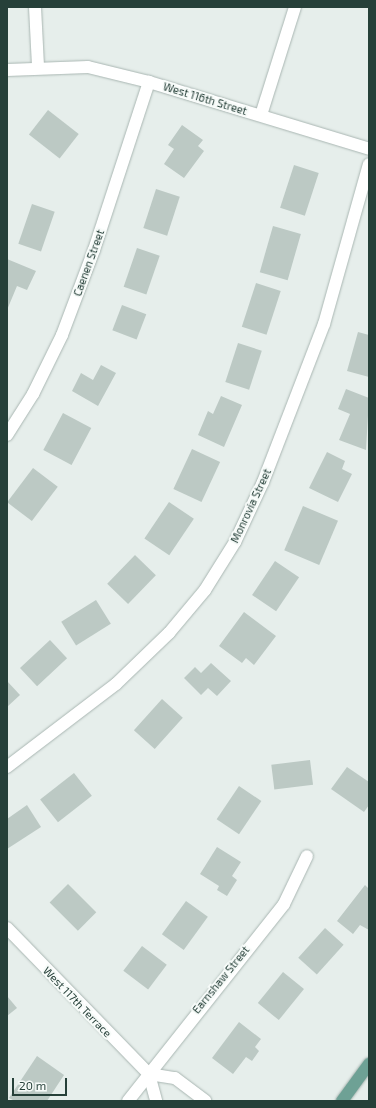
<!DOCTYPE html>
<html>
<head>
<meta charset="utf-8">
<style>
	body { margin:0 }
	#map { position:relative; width:376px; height:1108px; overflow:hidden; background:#e6eeeb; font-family:"Exo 2",sans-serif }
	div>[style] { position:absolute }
	.building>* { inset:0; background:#bcc9c4; transform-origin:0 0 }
	.roads { filter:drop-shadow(0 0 1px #a9b6b2) drop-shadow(0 0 1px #a9b6b2) }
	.minor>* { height:12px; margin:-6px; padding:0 6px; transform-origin:6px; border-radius:6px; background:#fff }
	.major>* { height:12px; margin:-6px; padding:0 6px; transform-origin:6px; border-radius:6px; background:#6ea195 }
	span { translate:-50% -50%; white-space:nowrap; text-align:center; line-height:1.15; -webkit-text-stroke:4px #f7fbf9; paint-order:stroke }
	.street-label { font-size:11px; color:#264039 }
	.frame { position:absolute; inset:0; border:8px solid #264039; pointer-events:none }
	.scale { position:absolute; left:12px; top:1078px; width:55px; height:18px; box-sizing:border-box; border:2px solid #264039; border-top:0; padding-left:5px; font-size:12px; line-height:14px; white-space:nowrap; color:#264039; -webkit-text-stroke:3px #f7fbf9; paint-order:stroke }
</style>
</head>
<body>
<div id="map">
	<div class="building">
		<div style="left:48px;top:110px;width:39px;height:31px;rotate:38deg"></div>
		<div style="clip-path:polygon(182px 125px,203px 140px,198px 146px,204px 151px,184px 178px,164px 164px,174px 149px,168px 145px)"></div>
		<div style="left:294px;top:165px;width:26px;height:45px;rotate:18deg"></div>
		<div style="left:156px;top:189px;width:25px;height:41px;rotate:18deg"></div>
		<div style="left:32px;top:204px;width:24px;height:42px;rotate:19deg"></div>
		<div style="left:273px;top:226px;width:29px;height:48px;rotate:16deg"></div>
		<div style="left:137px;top:248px;width:24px;height:41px;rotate:19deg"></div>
		<div style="clip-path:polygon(7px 259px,36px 271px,27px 290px,17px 286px,7px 310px)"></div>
		<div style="left:256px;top:283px;width:26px;height:46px;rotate:18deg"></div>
		<div style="left:122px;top:305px;width:26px;height:27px;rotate:21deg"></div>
		<div style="clip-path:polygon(358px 332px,369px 335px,369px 377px,347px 371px)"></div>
		<div style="left:238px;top:343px;width:25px;height:41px;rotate:18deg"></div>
		<div style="clip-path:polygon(101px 365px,116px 373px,98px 406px,72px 391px,81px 373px,93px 380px)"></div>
		<div style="clip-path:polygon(346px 389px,369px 398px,366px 450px,339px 440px,350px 414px,338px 409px)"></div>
		<div style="clip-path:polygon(221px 396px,242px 405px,224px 447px,198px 435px,208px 411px,213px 414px)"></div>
		<div style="left:63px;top:413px;width:32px;height:42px;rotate:28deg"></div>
		<div style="left:192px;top:449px;width:31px;height:44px;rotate:25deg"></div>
		<div style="clip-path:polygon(327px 452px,345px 461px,342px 469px,352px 474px,338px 502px,309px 488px)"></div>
		<div style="left:33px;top:468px;width:31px;height:43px;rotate:37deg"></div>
		<div style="left:169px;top:502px;width:30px;height:44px;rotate:34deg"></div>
		<div style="left:303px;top:506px;width:38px;height:48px;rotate:23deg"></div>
		<div style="left:135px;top:555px;width:29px;height:40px;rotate:44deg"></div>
		<div style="left:275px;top:561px;width:29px;height:41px;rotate:34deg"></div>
		<div style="left:96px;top:600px;width:28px;height:41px;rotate:58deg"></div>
		<div style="clip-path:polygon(244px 612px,276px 636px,254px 665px,246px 658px,242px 663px,219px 646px)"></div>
		<div style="left:50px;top:640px;width:25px;height:41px;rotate:47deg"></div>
		<div style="clip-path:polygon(211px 663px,231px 681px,217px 696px,208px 688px,201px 695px,184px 678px,195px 667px,201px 673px)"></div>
		<div style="clip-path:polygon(7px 681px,20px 695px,7px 707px)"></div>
		<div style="left:162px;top:699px;width:28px;height:42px;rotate:42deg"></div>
		<div style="left:310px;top:760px;width:25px;height:39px;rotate:83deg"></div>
		<div style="clip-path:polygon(347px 767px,369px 782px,369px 805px,364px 812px,331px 789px)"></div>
		<div style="left:74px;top:773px;width:29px;height:43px;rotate:52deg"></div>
		<div style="left:239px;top:786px;width:27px;height:40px;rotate:34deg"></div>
		<div style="clip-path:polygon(27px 805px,41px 827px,7px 849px,7px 819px)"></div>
		<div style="clip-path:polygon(217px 847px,241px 862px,232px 876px,237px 880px,227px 896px,217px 890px,219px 886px,200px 874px)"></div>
		<div style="left:68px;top:884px;width:40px;height:26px;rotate:45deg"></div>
		<div style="clip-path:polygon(365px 885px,369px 889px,369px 930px,360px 925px,353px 934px,337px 921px)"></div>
		<div style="left:186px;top:901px;width:27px;height:41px;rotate:36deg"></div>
		<div style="left:325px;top:928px;width:25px;height:40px;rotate:42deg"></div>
		<div style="left:142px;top:946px;width:31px;height:31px;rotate:37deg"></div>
		<div style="left:283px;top:972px;width:27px;height:40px;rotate:39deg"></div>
		<div style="clip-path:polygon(7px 996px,17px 1008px,7px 1016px)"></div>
		<div style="clip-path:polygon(239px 1022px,261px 1039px,255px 1047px,259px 1051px,252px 1061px,246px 1057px,233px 1074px,212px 1058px)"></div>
		<div style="clip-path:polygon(37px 1056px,64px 1075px,47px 1101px,15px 1101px,9px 1098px)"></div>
	</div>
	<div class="roads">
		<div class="minor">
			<div style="left:35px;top:7px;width:60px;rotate:87.1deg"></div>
			<div style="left:7px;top:70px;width:81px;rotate:-2.1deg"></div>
			<div style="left:88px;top:67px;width:63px;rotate:13.8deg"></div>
			<div style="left:149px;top:82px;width:230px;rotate:16.9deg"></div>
			<div style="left:261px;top:115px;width:113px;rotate:-72.5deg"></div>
			<div style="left:7px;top:435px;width:49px;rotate:-57.6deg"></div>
			<div style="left:33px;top:394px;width:66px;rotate:-63.8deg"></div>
			<div style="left:62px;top:335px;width:91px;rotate:-69.4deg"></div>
			<div style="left:94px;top:250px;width:177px;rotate:-71.9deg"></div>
			<div style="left:7px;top:767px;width:137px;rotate:-37.3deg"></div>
			<div style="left:116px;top:684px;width:74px;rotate:-43.9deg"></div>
			<div style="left:169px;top:633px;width:56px;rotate:-50.1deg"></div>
			<div style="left:205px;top:590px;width:57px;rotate:-58deg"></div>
			<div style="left:235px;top:542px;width:66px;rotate:-65deg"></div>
			<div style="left:263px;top:482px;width:169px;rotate:-68.9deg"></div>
			<div style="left:324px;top:324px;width:166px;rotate:-74.3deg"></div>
			<div style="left:7px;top:928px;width:204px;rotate:45.8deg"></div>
			<div style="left:149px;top:1074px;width:26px;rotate:9deg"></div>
			<div style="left:175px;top:1078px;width:38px;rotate:37deg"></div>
			<div style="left:149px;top:1074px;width:28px;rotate:75deg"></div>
			<div style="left:128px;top:1101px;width:251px;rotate:-51.6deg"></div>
			<div style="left:284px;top:904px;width:53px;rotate:-64.4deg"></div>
		</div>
		<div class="major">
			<div style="left:342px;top:1101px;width:46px;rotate:-53.9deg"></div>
		</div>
	</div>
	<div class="street-label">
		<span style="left:205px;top:99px;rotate:17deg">West 116th Street</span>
		<span style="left:89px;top:263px;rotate:-70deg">Caenen Street</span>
		<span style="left:251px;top:506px;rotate:-65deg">Monrovia Street</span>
		<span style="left:221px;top:980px;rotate:-51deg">Earnshaw Street</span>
		<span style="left:77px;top:1002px;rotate:46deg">West 117th Terrace</span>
	</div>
	<div class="frame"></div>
	<div class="scale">20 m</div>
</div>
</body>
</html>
